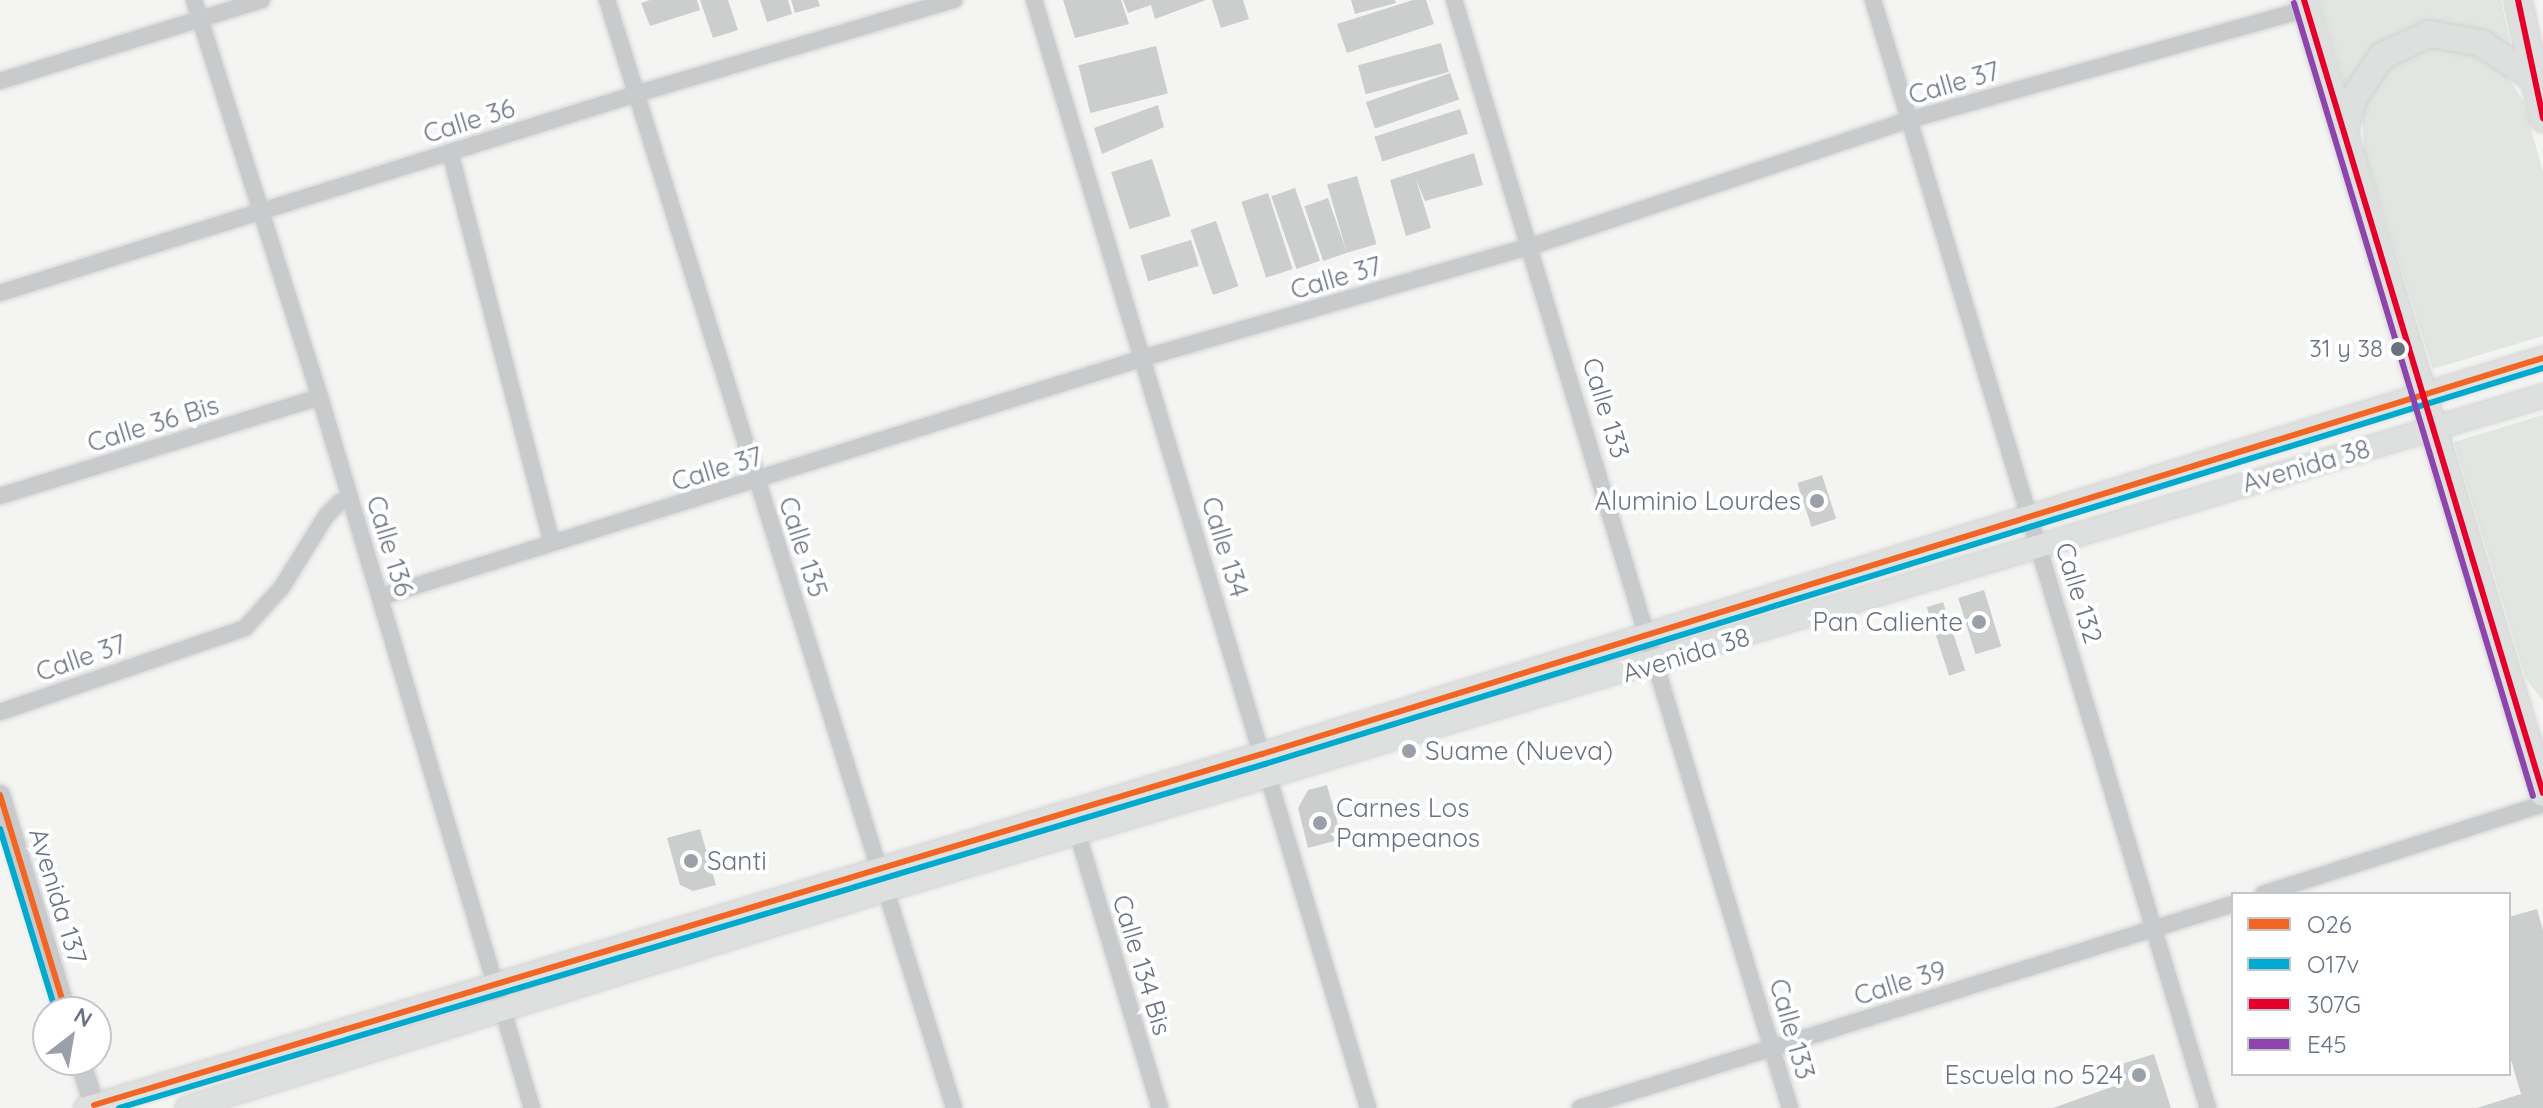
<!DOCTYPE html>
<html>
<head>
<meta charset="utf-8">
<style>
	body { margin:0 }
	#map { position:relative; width:2543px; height:1108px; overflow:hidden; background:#f4f4f3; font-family:Quicksand,sans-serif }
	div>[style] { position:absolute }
	.green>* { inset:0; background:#e2e6e1 }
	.building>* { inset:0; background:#cccece; transform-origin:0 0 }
	.roads { filter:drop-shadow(0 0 2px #d1d2d2) drop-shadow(0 0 2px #d1d2d2) }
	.minor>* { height:16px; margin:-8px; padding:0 8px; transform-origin:8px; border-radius:8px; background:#c9cacb }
	.tertiary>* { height:20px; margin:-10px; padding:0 10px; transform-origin:10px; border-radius:10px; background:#c9cacb }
	.secondary>* { height:22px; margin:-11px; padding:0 11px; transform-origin:11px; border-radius:11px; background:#dedfdf }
	.trunk>* { height:26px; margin:-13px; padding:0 13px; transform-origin:13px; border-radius:13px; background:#dedfdf }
	.bus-1>* { height:6px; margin:-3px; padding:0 3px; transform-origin:3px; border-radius:3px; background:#f26522 }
	.bus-2>* { height:6px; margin:-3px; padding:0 3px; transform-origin:3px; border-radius:3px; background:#00a9ce }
	.bus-3>* { height:6px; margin:-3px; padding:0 3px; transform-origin:3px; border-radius:3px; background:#e4002b }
	.bus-4>* { height:6px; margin:-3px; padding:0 3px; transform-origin:3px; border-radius:3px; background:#8e44ad }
	.dots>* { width:22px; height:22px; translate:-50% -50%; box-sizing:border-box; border:4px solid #fff; border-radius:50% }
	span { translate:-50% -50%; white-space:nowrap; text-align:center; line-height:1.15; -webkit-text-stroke:8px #fff; paint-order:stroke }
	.bus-label { font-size:24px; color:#687280 }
	.right { translate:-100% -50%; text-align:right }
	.street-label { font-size:26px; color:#687280 }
	.poi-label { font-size:26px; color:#687280 }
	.left { translate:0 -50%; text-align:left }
	.legend { position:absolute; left:2231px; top:892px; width:280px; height:184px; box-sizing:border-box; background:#fff; border:2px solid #c3c7cc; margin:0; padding:10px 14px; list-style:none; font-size:24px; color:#687280 }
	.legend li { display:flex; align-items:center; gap:16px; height:40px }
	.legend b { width:40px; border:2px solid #c3c7cc }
	.north { position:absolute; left:32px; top:996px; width:80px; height:80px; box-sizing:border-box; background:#fff; border:2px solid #c3c7cc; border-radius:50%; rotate:31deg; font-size:22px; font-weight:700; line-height:32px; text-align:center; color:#687280 }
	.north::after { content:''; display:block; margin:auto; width:28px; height:36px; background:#99a0a8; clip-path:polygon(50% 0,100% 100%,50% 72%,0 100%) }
</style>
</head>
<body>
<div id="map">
	<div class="green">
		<div style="clip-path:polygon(2320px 0,2501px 0,2511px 48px,2470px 27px,2417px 25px,2379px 44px,2346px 87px)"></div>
		<div style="clip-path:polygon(2446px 42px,2500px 66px,2523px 100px,2543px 172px,2543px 336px,2433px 369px,2364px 150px,2362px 110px,2383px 70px,2425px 45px)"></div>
		<div style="clip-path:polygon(2543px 415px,2543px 701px,2526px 679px,2454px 442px)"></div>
	</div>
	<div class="building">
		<div style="clip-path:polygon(650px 0,697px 0,700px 10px,650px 26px,641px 3px)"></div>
		<div style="clip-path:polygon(700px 0,728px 0,738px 30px,713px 38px)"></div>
		<div style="clip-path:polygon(760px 0,788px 0,792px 14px,767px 22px)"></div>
		<div style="clip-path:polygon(791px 0,818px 0,820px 6px,795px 13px)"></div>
		<div style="clip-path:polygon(1063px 0,1121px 0,1129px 24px,1075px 38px)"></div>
		<div style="clip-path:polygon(1123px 0,1206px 0,1155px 19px,1151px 5px,1128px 13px)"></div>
		<div style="clip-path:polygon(1212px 0,1243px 0,1249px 19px,1221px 28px)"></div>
		<div style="clip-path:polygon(1351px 0,1395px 0,1396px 3px,1355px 14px)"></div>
		<div style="clip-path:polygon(1413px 0,1426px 0,1434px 24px,1347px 53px,1337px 24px)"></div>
		<div style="left:1441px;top:43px;width:30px;height:86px;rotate:75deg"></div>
		<div style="left:1156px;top:46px;width:49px;height:80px;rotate:76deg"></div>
		<div style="left:1450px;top:73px;width:28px;height:89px;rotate:71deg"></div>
		<div style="clip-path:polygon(1158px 105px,1164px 127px,1102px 154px,1094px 128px)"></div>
		<div style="left:1460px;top:109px;width:26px;height:90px;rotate:72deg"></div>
		<div style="clip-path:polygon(1474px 153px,1483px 185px,1425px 201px,1416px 180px,1431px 228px,1406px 236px,1390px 180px)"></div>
		<div style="left:1152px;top:159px;width:60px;height:43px;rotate:72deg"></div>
		<div style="left:1357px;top:176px;width:71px;height:31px;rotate:74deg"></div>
		<div style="left:1295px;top:188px;width:77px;height:25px;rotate:71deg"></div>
		<div style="left:1268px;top:193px;width:80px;height:28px;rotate:72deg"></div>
		<div style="left:1328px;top:198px;width:58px;height:25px;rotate:71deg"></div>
		<div style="left:1216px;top:221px;width:69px;height:27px;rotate:71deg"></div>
		<div style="left:1191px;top:240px;width:27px;height:53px;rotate:73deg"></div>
		<div style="left:1822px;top:475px;width:46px;height:26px;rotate:72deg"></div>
		<div style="left:1984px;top:590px;width:59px;height:27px;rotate:73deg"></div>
		<div style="left:1943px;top:602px;width:72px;height:17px;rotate:72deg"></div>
		<div style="clip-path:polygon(1327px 785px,1342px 839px,1308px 848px,1298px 808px,1308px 790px)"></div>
		<div style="clip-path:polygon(700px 829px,716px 885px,693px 891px,680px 885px,667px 838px)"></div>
		<div style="clip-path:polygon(2537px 909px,2543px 930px,2543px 1108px,2477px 1108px,2521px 1094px,2509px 1053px,2509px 917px)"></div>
		<div style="clip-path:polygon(2154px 1054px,2171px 1108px,2053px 1108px,2120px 1084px,2115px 1066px)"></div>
	</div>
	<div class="roads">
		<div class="minor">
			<div style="left:194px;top:0;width:417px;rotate:72.4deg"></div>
			<div style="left:320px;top:397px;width:742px;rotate:73.4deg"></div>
			<div style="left:607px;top:0;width:1161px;rotate:72.61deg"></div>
			<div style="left:1034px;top:0;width:1157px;rotate:73.22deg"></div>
			<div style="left:1454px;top:0;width:1158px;rotate:73.13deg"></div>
			<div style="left:1873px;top:0;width:1158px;rotate:73.18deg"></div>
			<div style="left:0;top:81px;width:274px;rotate:-17.2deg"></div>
			<div style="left:450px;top:152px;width:404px;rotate:75.4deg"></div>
			<div style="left:0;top:293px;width:666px;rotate:-17.37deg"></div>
			<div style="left:636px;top:94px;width:332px;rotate:-16.5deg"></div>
			<div style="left:0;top:496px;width:335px;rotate:-17.2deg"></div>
			<div style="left:380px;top:597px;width:800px;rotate:-17.39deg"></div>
			<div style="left:1143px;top:358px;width:405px;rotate:-16.1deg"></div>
			<div style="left:1532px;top:246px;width:397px;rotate:-18.5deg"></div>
			<div style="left:1909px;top:120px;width:412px;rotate:-15.6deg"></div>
			<div style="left:0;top:712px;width:259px;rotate:-18.9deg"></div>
			<div style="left:245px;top:628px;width:55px;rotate:-47.9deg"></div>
			<div style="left:282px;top:587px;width:84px;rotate:-58.2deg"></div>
			<div style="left:326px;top:516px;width:20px;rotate:-45deg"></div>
			<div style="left:340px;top:502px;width:11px;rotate:-5deg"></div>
			<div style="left:1078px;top:835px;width:285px;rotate:73.3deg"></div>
			<div style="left:2263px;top:894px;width:294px;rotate:-17.8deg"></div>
			<div style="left:1580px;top:1108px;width:684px;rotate:-17.35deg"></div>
		</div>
		<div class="tertiary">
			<div style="left:0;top:795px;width:227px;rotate:73.1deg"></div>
			<div style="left:80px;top:1060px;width:50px;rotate:72.6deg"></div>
		</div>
		<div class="secondary">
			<div style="left:86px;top:1108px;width:1228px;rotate:-16.75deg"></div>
			<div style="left:1262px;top:754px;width:1341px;rotate:-17.18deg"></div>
			<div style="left:187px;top:1108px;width:734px;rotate:-17.35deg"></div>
			<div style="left:888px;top:889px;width:1727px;rotate:-16.59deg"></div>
		</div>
		<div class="trunk">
			<div style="left:2304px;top:0;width:828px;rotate:73.23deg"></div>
			<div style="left:2518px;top:0;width:121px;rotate:78deg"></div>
			<div style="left:2344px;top:131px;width:37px;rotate:-73deg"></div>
			<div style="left:2355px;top:96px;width:48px;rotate:-56deg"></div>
			<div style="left:2382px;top:56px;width:52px;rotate:-25.1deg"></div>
			<div style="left:2429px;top:34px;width:53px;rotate:9.8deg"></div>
			<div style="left:2481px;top:43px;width:61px;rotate:33.7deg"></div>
		</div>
	</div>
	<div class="bus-1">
		<div style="left:0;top:795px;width:227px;rotate:73.1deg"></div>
		<div style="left:94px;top:1105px;width:1220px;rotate:-16.73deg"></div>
		<div style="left:1262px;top:754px;width:1341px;rotate:-17.18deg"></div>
	</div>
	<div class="bus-2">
		<div style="left:0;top:829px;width:191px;rotate:73deg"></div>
		<div style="left:119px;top:1108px;width:1197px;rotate:-16.71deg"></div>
		<div style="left:1265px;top:764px;width:1338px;rotate:-17.22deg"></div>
	</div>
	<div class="bus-3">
		<div style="left:2304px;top:0;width:828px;rotate:73.23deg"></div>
		<div style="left:2518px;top:0;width:121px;rotate:78deg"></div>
	</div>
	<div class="bus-4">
		<div style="left:2294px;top:3px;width:828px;rotate:73.23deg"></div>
	</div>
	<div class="dots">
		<div style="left:2398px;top:349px;background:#687280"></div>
		<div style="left:1817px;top:501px;background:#99a0a8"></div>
		<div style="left:1979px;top:622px;background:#99a0a8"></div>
		<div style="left:1409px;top:751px;background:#99a0a8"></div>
		<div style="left:1320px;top:823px;background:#99a0a8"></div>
		<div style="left:691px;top:861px;background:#99a0a8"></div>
		<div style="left:2139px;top:1075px;background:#99a0a8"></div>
	</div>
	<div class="bus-label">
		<span class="right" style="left:2383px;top:349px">31 y 38</span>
	</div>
	<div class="street-label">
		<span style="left:1954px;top:83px;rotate:-16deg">Calle 37</span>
		<span style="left:469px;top:121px;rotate:-17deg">Calle 36</span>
		<span style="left:1336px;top:278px;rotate:-16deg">Calle 37</span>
		<span style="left:1606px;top:408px;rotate:73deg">Calle 133</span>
		<span style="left:153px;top:424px;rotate:-17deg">Calle 36 Bis</span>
		<span style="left:2306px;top:466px;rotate:-16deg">Avenida 38</span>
		<span style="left:717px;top:469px;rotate:-17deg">Calle 37</span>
		<span style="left:390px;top:546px;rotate:73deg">Calle 136</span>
		<span style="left:803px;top:547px;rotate:72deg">Calle 135</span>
		<span style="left:1225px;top:547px;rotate:73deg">Calle 134</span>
		<span style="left:2079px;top:593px;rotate:73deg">Calle 132</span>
		<span style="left:1686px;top:655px;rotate:-17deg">Avenida 38</span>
		<span style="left:81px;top:658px;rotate:-19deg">Calle 37</span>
		<span style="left:58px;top:896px;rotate:73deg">Avenida 137</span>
		<span style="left:1142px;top:965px;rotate:73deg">Calle 134 Bis</span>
		<span style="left:1900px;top:983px;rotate:-17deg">Calle 39</span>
		<span style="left:1792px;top:1029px;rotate:74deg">Calle 133</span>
	</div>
	<div class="poi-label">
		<span class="right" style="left:1801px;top:501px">Aluminio Lourdes</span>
		<span class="right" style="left:1963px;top:622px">Pan Caliente</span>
		<span class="left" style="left:1425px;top:751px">Suame (Nueva)</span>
		<span class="left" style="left:1336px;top:823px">Carnes Los<br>Pampeanos</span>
		<span class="left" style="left:707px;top:861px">Santi</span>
		<span class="right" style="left:2123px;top:1075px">Escuela no 524</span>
	</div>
	<ul class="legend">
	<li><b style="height:10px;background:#f26522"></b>O26</li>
	<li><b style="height:10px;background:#00a9ce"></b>O17v</li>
	<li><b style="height:10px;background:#e4002b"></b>307G</li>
	<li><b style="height:10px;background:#8e44ad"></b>E45</li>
	</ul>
	<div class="north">N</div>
</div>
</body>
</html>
